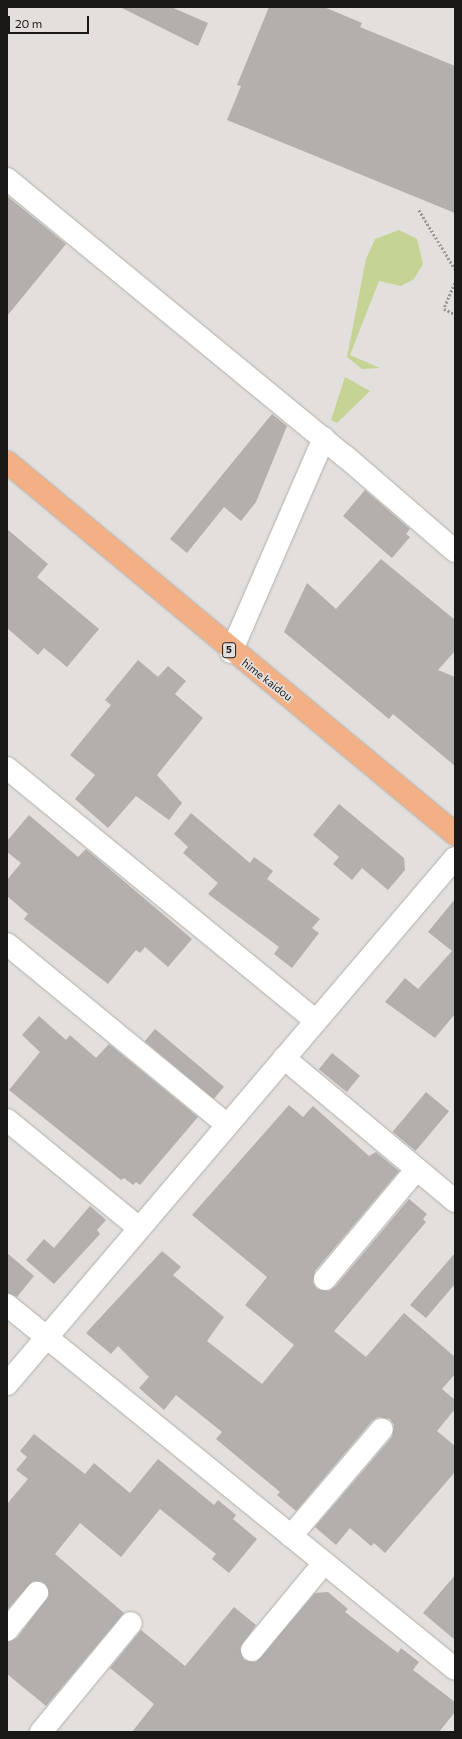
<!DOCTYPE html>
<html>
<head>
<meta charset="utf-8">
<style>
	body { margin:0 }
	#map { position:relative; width:462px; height:1739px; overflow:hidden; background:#e3dfdc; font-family:Commissioner,sans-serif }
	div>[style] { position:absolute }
	.green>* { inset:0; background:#c5d494 }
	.building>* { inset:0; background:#b2afac; transform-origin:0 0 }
	.path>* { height:2.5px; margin-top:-1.25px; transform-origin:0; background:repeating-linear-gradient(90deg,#9b9896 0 2px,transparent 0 4px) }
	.roads { filter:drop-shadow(0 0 1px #b2aeab) drop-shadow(0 0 1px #b2aeab) }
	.street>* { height:22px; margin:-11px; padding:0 11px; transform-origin:11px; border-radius:11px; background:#fff }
	.secondary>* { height:22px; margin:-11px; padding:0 11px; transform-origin:11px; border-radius:11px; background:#fff }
	.primary>* { height:22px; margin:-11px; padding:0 11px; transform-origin:11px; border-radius:11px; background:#f4b085 }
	span { translate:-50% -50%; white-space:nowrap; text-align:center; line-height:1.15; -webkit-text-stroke:3.5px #e3dfdc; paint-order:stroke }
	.shield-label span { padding:1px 3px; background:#e3dfdc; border:1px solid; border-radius:3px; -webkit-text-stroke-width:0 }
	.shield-label { font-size:10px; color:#191817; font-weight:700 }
	.street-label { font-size:11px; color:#191817 }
	.frame { position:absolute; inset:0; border:8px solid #191817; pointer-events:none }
	.scale { position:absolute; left:8px; top:16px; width:81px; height:18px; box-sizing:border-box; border:2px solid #191817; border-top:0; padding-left:5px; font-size:12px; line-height:14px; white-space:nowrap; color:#191817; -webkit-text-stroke:3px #e3dfdc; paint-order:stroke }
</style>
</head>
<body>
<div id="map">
	<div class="green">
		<div style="clip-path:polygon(399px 230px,417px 239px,423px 264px,414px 279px,401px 286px,379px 281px,350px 355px,380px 368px,362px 369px,347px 357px,366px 259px,375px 239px)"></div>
		<div style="clip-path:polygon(345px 377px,370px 391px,337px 423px,331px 420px)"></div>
	</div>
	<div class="building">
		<div style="clip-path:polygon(120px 7px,171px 7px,208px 23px,198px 46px)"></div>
		<div style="clip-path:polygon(269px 7px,324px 7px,362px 23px,360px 27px,455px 66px,455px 213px,227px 120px,241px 86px,237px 85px)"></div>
		<div style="clip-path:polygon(7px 196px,66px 244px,7px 316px)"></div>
		<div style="clip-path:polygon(272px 414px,287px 426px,256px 502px,241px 521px,224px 507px,187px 553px,170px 539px)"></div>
		<div style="clip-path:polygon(365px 490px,410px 529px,406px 534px,410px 537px,392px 558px,343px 516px)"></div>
		<div style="clip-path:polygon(7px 529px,48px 564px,37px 577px,99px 629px,67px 667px,44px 648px,38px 655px,7px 628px)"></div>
		<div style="clip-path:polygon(381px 559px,455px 620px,455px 651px,438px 670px,455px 677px,455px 766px,393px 714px,389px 719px,284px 632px,307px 583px,336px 609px)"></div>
		<div style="clip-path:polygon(138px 660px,158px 677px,168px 666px,186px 681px,175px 694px,203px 718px,157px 775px,182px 803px,169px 820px,136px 796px,108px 828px,75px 799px,95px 775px,70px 755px,111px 705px,105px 700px)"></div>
		<div style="clip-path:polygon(339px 804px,404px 858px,405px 870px,388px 890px,362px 868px,352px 880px,333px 864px,339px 857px,313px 835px)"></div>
		<div style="clip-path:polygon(191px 813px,250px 863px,254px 857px,273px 871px,267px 879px,320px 919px,312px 928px,319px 933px,292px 968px,274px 954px,279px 947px,208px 894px,218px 883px,183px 853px,188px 847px,174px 834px)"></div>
		<div style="clip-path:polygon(29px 815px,78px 857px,86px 849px,192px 939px,168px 967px,145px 947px,140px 953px,136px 950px,108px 984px,24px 919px,28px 914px,7px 896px,7px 880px,21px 863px,7px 852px,7px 841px)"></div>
		<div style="clip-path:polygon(455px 899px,455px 1014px,435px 1038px,385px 1002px,405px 978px,418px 989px,452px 951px,428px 932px)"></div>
		<div style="clip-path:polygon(39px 1016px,66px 1040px,70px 1035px,96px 1058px,109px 1044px,198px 1117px,140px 1185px,136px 1182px,133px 1185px,124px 1178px,121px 1180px,9px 1090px,40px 1052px,22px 1035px)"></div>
		<div style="left:155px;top:1029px;width:90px;height:16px;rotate:40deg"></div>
		<div style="left:332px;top:1053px;width:36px;height:21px;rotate:39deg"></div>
		<div style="left:426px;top:1092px;width:30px;height:52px;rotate:40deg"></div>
		<div style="clip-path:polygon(289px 1105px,303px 1117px,313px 1106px,369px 1156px,376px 1152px,399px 1171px,315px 1271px,313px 1283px,317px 1289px,329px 1291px,335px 1287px,409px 1199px,427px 1214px,423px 1219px,426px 1222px,334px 1331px,366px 1357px,404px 1313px,455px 1357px,455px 1374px,442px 1389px,455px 1400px,455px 1409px,437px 1431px,455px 1446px,455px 1472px,385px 1553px,374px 1543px,371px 1546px,350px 1528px,336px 1545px,315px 1527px,392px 1437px,394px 1425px,390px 1419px,378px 1417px,372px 1421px,296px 1511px,277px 1495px,280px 1492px,216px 1439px,222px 1432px,176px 1395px,164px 1410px,139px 1388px,149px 1377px,118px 1346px,111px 1354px,86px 1333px,162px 1251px,181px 1267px,173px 1275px,224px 1317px,207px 1341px,262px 1384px,294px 1345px,245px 1305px,267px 1277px,192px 1215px)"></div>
		<div style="clip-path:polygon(90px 1206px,106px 1220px,97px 1230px,100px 1234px,54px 1284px,26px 1260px,44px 1239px,54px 1248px)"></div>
		<div style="clip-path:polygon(7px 1253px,34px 1276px,17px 1297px,7px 1293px)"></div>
		<div style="clip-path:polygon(455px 1253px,455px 1284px,426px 1318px,410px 1305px)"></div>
		<div style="clip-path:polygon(34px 1434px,85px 1474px,94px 1463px,130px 1493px,158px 1459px,214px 1505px,218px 1500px,236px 1515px,233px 1519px,257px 1539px,229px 1573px,212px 1559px,216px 1554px,160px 1509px,121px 1557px,80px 1523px,55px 1554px,124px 1613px,46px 1706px,7px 1674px,7px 1642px,17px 1638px,49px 1595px,45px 1584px,33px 1581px,7px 1610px,7px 1504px,28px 1479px,16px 1470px,27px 1457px,20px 1451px)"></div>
		<div style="clip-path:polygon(455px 1575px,455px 1640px,423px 1613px)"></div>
		<div style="clip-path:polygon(328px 1592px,348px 1609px,345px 1612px,398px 1653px,401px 1648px,419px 1662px,413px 1670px,455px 1702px,455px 1712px,439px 1732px,132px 1732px,154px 1704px,110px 1668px,141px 1630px,185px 1666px,234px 1607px,256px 1625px,240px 1648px,244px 1660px,256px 1662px,315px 1593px)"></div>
	</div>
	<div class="path">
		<div style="left:419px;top:210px;width:69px;rotate:58.6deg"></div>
		<div style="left:455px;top:283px;width:28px;rotate:113deg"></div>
		<div style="left:444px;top:309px;width:12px;rotate:24deg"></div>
	</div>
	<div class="roads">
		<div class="street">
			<div style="left:7px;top:179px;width:438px;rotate:39.4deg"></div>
			<div style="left:346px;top:457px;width:144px;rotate:40.8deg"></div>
			<div style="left:231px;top:652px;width:233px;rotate:-66.5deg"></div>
			<div style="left:7px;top:768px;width:399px;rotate:39.3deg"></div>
			<div style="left:7px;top:944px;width:285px;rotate:39.4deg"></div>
			<div style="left:284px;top:1058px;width:223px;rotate:39.9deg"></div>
			<div style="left:7px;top:1120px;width:171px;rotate:39.3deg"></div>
			<div style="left:325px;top:1279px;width:143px;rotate:-50.1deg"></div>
			<div style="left:7px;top:1305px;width:577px;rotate:39.09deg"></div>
			<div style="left:291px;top:1536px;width:140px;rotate:-49.6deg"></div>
			<div style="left:7px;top:1630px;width:48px;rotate:-51deg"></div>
			<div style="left:252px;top:1650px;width:113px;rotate:-50.4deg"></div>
			<div style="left:41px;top:1732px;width:141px;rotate:-50.5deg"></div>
		</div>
		<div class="secondary">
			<div style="left:7px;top:1384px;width:691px;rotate:-49.58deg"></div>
		</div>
		<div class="primary">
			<div style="left:7px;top:462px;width:582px;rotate:39.7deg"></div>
		</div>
	</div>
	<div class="shield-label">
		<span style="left:229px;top:650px">5</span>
	</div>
	<div class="street-label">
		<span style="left:267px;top:680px;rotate:38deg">hime kaidou</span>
	</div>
	<div class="frame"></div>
	<div class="scale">20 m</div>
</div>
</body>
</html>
